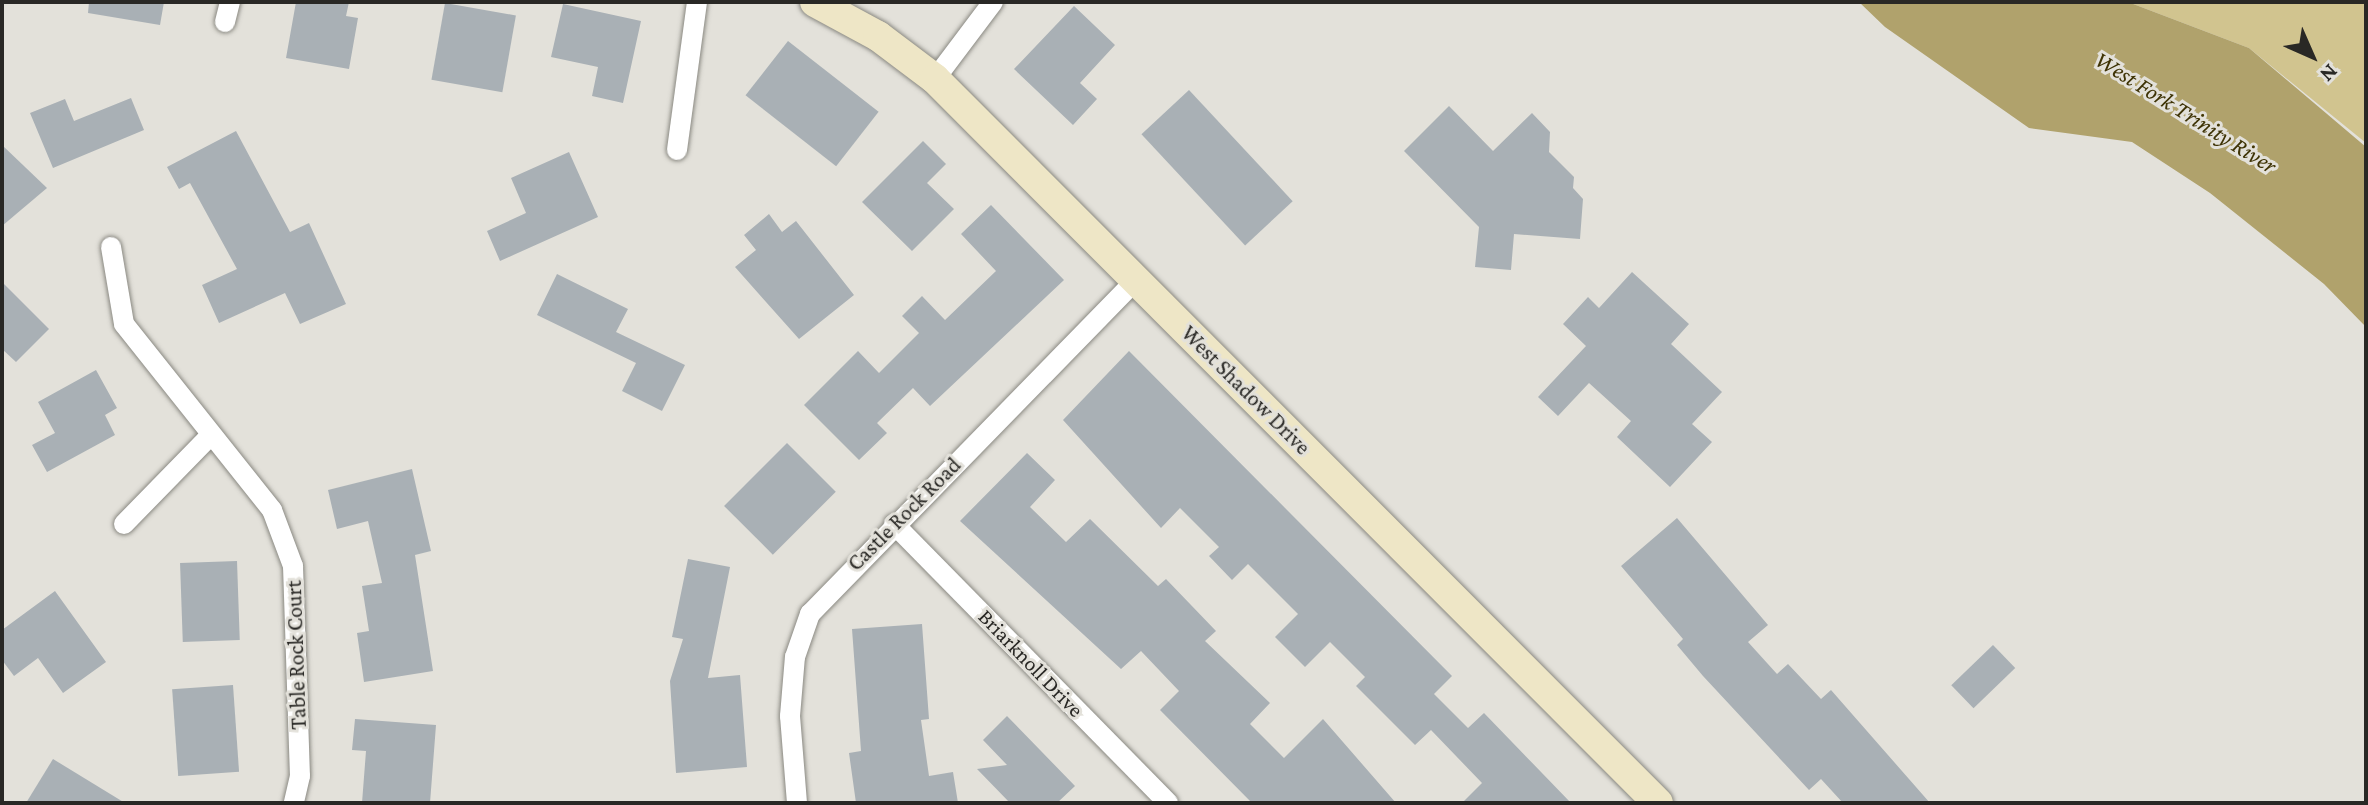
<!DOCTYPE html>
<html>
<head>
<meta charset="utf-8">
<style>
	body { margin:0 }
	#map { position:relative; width:2368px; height:805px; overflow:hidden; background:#e3e1da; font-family:"Crimson Pro",serif }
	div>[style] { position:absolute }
	.green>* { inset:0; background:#d1c48f }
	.water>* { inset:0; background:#b0a26c }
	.building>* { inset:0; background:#a9b0b5; transform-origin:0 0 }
	.roads { filter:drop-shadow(0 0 2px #8a8982) drop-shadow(0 0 2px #8a8982) }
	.street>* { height:20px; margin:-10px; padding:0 10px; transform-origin:10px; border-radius:10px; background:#fff }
	.secondary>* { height:30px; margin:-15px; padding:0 15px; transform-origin:15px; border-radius:15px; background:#eee6c6 }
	span { translate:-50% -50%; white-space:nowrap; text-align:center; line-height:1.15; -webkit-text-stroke:6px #e3e1da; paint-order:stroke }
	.street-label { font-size:22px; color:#292825 }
	.water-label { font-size:24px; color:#3e3305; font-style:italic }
	.frame { position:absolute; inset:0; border:4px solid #292825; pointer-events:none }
	.north { position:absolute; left:2272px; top:16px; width:80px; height:80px; -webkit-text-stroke:6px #e3e1da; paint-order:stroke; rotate:135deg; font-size:22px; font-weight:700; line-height:32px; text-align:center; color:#292825 }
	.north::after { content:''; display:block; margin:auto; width:28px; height:36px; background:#292825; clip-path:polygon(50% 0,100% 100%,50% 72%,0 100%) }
</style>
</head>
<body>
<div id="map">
	<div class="green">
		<div style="clip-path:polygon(2128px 2px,2366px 2px,2366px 143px,2249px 48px)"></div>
	</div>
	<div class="water">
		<div style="clip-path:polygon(1859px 2px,2128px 2px,2249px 48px,2366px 147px,2366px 327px,2324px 284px,2210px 193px,2132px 142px,2029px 128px,1885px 27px)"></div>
	</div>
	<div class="building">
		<div style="clip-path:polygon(89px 2px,164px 2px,160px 25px,88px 13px)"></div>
		<div style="clip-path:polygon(296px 2px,349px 2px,346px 16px,358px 18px,349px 69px,286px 58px)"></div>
		<div style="left:445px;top:3px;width:72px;height:78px;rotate:10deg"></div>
		<div style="clip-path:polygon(563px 4px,641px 21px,623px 103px,592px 96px,598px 67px,551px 57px)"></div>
		<div style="clip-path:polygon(1074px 6px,1115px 45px,1080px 83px,1097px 99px,1073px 125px,1014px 69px)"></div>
		<div style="left:788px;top:41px;width:115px;height:69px;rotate:38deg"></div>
		<div style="left:1189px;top:90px;width:152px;height:65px;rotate:47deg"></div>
		<div style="clip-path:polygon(131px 98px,144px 130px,53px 168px,30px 113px,65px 99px,74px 121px)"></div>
		<div style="clip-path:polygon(1449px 106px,1493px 151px,1532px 113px,1550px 132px,1549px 152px,1574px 177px,1573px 188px,1583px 199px,1580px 239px,1514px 234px,1511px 270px,1475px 267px,1479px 227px,1404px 151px)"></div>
		<div style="clip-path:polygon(236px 131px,290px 232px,309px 223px,346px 304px,300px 324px,285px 293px,219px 323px,202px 285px,237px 269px,190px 183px,179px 189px,167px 167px)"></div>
		<div style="clip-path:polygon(923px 141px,946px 164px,927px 183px,954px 209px,912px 251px,862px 202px)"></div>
		<div style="clip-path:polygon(2px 145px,47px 188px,2px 226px)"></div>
		<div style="clip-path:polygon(569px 152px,598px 217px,500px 261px,487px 231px,526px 213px,511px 178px)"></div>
		<div style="clip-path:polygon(991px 205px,1064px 280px,930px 406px,913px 388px,877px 423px,887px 433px,859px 460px,804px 405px,858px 351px,879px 373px,919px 333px,902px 316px,922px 296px,945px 320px,996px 271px,961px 234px)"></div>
		<div style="clip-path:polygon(769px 214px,782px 232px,796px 221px,854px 295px,799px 339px,735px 267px,756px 250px,744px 235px)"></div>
		<div style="clip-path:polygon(1632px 272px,1689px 324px,1671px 344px,1722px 392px,1692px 424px,1712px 442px,1670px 487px,1617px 437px,1631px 421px,1589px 383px,1558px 416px,1538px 397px,1586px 346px,1563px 324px,1588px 297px,1599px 308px)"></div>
		<div style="clip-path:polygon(557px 274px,628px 309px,616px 332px,685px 365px,662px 411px,622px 391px,636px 363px,537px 315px)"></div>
		<div style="clip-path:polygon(2px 282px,49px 329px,16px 362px,2px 349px)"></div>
		<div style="clip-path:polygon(1129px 351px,1452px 676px,1434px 694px,1468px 728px,1484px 713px,1571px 803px,1462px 803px,1482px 783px,1431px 730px,1415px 745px,1356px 686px,1365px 677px,1330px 642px,1305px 667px,1275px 637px,1298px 614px,1248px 564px,1232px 580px,1209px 556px,1219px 547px,1180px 508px,1161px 528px,1063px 420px)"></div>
		<div style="clip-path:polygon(96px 370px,117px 408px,105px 415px,115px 435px,47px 472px,32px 445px,55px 433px,38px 402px)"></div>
		<div style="left:787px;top:443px;width:69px;height:89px;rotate:45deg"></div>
		<div style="clip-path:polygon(1027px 453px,1055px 480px,1030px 507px,1066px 542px,1090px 519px,1158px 586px,1166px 579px,1216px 631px,1205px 641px,1270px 703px,1250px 724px,1284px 758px,1323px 719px,1396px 803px,1252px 803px,1160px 710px,1179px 691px,1141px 651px,1121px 669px,960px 521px)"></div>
		<div style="clip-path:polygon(412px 469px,431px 551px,415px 555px,433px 671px,364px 682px,357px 633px,369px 631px,362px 586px,382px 583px,368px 521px,337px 529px,328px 490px)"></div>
		<div style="clip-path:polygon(1677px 518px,1768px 625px,1748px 642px,1777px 674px,1788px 664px,1821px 699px,1831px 690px,1930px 803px,1843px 803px,1821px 779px,1809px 790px,1703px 676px,1677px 645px,1683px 639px,1621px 566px)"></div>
		<div style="clip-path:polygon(688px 559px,730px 567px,708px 678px,740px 675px,747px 767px,676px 773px,670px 681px,683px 639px,672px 637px)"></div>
		<div style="left:237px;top:561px;width:79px;height:57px;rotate:88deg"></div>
		<div style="clip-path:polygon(55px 591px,106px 662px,63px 693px,38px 658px,14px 676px,2px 660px,2px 630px)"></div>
		<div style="clip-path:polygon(922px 624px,929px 719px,921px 720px,929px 776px,953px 772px,958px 803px,856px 803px,849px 753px,861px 751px,852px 629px)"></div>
		<div style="left:1993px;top:645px;width:32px;height:58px;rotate:46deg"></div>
		<div style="left:233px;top:685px;width:87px;height:61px;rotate:86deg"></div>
		<div style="clip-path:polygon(1007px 716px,1075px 786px,1057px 803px,1010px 803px,977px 769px,1007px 765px,983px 740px)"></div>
		<div style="clip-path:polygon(355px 719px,436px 725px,430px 803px,362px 803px,366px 751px,352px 750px)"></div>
		<div style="clip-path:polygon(53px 759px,125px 803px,26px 803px)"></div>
	</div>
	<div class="roads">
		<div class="street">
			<div style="left:225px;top:22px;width:21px;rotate:-76deg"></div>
			<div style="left:935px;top:79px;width:96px;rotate:-53deg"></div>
			<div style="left:677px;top:150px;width:149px;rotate:-82.3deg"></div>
			<div style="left:111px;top:247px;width:78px;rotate:80.4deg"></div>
			<div style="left:124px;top:324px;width:238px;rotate:51.5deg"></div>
			<div style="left:272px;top:510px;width:60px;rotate:69.4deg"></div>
			<div style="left:293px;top:566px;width:210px;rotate:88.1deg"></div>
			<div style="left:300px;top:776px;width:28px;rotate:103deg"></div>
			<div style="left:124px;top:524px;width:123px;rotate:-45.7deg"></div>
			<div style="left:894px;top:524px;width:391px;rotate:45.5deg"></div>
			<div style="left:797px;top:803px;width:87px;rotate:-94.6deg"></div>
			<div style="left:790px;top:716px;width:59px;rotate:-85.2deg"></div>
			<div style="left:795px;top:657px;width:46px;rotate:-70.8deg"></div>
			<div style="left:810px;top:614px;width:467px;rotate:-45.7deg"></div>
		</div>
		<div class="secondary">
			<div style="left:815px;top:2px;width:72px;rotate:28.4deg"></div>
			<div style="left:878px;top:36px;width:71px;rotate:37deg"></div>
			<div style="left:935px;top:79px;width:1023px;rotate:45.04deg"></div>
		</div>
	</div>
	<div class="street-label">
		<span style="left:1246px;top:390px;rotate:45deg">West Shadow Drive</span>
		<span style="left:904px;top:514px;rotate:-45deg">Castle Rock Road</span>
		<span style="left:296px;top:655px;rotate:-92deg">Table Rock Court</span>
		<span style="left:1031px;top:663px;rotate:46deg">Briarknoll Drive</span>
	</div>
	<div class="water-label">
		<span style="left:2186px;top:112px;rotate:32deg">West Fork Trinity River</span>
	</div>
	<div class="frame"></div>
	<div class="north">N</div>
</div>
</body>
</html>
